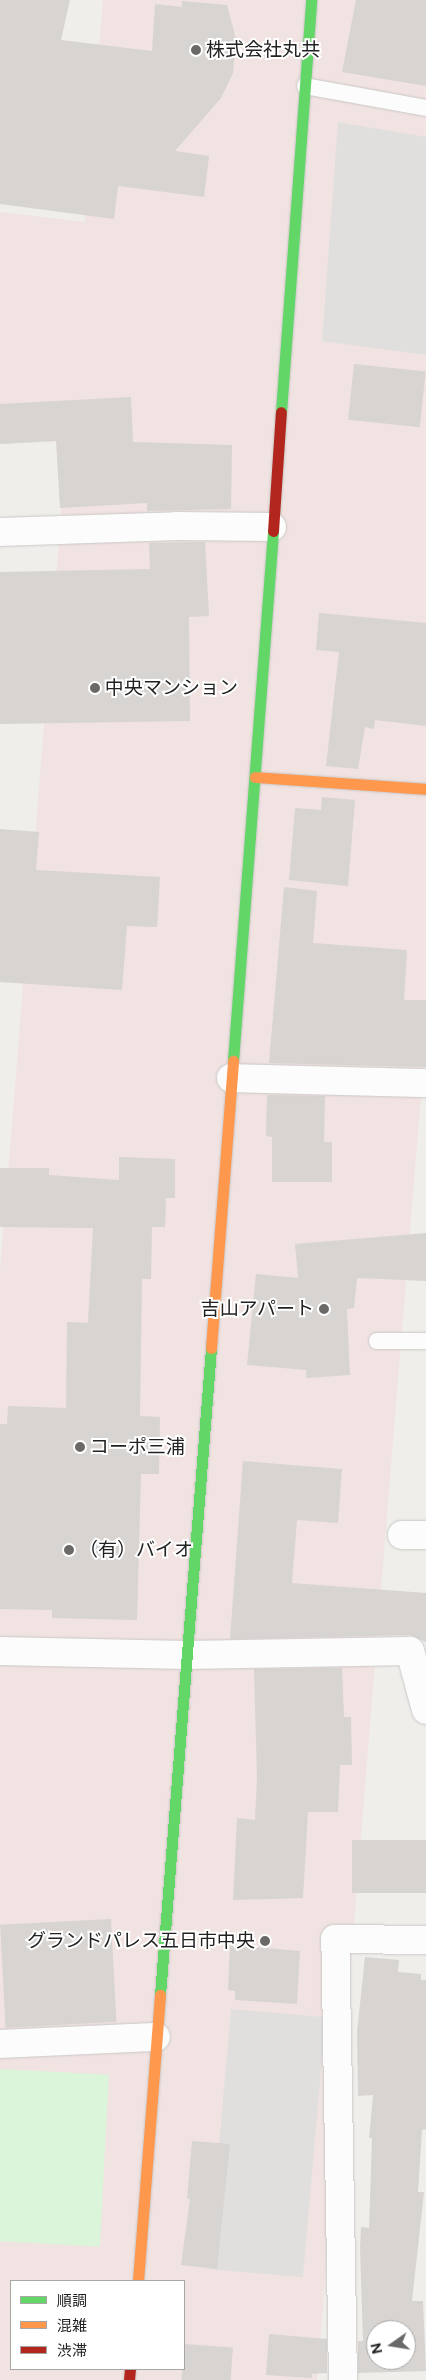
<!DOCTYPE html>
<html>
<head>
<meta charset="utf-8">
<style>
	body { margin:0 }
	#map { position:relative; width:426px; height:2380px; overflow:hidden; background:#f0eeeb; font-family:Figtree,"Noto Sans JP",sans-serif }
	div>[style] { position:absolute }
	.commercial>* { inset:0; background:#f1e3e1 }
	.park>* { inset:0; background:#daf5da; transform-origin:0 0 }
	.parking>* { inset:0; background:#e0dfde; transform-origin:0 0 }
	.building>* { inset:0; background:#d7d4d2; transform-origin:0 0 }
	.roads { filter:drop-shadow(0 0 1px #c9c8c7) drop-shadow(0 0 1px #c9c8c7) }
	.lane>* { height:16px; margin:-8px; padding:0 8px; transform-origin:8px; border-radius:8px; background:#fdfcfc }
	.street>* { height:28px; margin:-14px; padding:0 14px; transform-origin:14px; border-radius:14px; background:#fdfcfc }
	.fast>* { height:11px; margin:-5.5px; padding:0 5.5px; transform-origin:5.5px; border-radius:5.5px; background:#63d668 }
	.slow>* { height:11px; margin:-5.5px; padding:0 5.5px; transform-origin:5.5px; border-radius:5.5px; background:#ff974d }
	.jam>* { height:11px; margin:-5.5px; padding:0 5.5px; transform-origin:5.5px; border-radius:5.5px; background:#b3261e }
	.dots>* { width:14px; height:14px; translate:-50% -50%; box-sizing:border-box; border:2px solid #fff; border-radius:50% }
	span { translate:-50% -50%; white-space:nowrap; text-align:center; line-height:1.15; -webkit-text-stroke:4px #fff; paint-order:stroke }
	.poi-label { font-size:19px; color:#222 }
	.left { translate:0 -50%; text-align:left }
	.right { translate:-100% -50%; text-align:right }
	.legend { position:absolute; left:10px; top:2280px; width:175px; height:90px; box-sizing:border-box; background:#fff; border:1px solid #a7a7a7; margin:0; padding:6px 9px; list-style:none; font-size:15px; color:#222 }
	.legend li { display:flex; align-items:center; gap:10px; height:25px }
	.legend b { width:25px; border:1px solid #a7a7a7 }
	.north { position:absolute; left:366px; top:2320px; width:50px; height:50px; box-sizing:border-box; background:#fff; border:1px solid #a7a7a7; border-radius:50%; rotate:257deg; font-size:14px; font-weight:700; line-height:20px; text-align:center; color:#222 }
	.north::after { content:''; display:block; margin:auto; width:18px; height:22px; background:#6a6968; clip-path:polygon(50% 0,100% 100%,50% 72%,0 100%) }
</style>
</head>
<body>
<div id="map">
	<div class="commercial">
		<div style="clip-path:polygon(evenodd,103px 0,426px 0,426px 1034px,317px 2380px,0 2380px,0 1271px,67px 441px,0 444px,0 212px,85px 222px,103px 0,11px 2281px,184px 2281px,184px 2369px,11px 2369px,11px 2281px)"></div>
	</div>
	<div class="park">
		<div style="left:0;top:2069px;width:109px;height:172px;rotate:3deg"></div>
	</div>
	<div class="parking">
		<div style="clip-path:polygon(338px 122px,426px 137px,426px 355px,322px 341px)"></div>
		<div style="left:231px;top:2009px;width:95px;height:261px;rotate:5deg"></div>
	</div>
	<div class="building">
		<div style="clip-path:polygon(0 0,70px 0,61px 40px,152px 51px,155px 4px,182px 7px,182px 1px,227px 5px,236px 39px,233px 73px,221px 98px,175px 151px,209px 156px,204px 197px,118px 186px,114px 219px,0 204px)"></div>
		<div style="clip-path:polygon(356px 0,426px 0,426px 86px,342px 72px)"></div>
		<div style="left:354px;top:364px;width:72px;height:56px;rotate:6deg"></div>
		<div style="clip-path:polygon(131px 397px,133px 442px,232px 445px,231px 509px,147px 511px,147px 503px,60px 508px,56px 441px,0 444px,0 404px)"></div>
		<div style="clip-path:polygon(205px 542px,209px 616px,189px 617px,190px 721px,0 724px,0 572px,150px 569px,149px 543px)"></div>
		<div style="clip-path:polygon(319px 613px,426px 623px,426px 726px,375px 720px,374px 729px,365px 727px,358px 769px,326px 766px,339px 652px,316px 650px)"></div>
		<div style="clip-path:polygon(322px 797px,355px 800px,348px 886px,289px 880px,295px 808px,321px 810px)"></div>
		<div style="clip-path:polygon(0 829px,39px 832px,36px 870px,160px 877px,157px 927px,127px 926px,122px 990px,0 982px)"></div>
		<div style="clip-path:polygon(284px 887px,317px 891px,313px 943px,407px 950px,404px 1000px,426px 1000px,426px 1067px,269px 1063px)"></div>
		<div style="clip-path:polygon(267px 1095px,325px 1096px,324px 1142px,332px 1142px,332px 1182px,272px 1182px,272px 1137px,266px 1136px)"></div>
		<div style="clip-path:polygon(119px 1157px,175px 1159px,175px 1198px,166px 1198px,165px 1227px,152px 1227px,151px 1279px,142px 1279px,140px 1416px,160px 1417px,159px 1474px,141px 1474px,137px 1620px,52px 1618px,52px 1610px,0 1609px,0 1424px,7px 1424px,8px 1406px,66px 1408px,67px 1322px,88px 1323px,93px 1228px,0 1227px,0 1168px,49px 1168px,49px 1175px,119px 1180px)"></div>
		<div style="clip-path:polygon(426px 1233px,426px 1281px,357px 1278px,354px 1308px,347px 1309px,350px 1375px,306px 1378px,306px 1370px,247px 1365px,256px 1274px,298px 1278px,295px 1244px)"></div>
		<div style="clip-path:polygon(243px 1461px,342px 1469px,338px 1523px,297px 1520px,292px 1583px,426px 1593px,426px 1642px,410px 1635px,230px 1639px)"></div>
		<div style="clip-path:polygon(342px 1668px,344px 1717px,351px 1717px,352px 1765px,340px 1765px,338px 1812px,308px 1812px,303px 1898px,233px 1900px,237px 1818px,255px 1820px,257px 1778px,254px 1669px)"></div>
		<div style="left:352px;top:1840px;width:74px;height:53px"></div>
		<div style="left:111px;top:1919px;width:103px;height:111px;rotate:87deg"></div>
		<div style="clip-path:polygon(230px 1945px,300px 1951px,297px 2004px,235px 2000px,235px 1991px,228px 1990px)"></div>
		<div style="clip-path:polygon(evenodd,365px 1957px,399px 1960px,398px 1972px,421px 1974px,421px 1980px,426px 1980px,426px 2129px,422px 2130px,418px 2192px,424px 2192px,412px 2301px,423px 2301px,426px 2371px,358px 2373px,358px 2341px,363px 2341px,360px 2249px,361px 2227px,369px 2228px,372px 2138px,369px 2138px,373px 2095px,358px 2096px,357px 2032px,365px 1957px,376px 2330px,406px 2330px,406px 2360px,376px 2360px,376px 2330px)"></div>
		<div style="clip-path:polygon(192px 2141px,230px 2144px,217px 2269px,181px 2265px,190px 2199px,187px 2198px)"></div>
		<div style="clip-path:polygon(269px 2334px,327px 2339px,327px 2373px,312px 2374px,312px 2378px,266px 2375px)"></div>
		<div style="left:184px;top:2344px;width:49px;height:36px;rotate:4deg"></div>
	</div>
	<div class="roads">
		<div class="lane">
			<div style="left:305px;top:86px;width:123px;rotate:10.3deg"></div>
			<div style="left:377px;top:1341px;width:49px"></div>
		</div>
		<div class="street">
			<div style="left:0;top:532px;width:177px;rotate:-1.9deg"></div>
			<div style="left:177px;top:526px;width:95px;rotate:0.6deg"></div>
			<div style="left:231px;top:1078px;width:195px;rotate:1.5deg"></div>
			<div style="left:402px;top:1535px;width:24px"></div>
			<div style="left:0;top:1651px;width:186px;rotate:1.2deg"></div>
			<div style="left:186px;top:1655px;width:224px;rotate:-1deg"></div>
			<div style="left:410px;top:1651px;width:61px;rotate:74.8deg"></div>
			<div style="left:0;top:2044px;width:156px;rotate:-2.6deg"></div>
			<div style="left:343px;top:2380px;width:441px;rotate:-91deg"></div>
			<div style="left:335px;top:1939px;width:91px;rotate:0.6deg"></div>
		</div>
		<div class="fast">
			<div style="left:281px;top:412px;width:413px;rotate:-85.8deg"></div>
			<div style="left:233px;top:1061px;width:532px;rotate:-85.68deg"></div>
			<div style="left:160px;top:1995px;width:649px;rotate:-85.49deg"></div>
		</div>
		<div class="slow">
			<div style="left:255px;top:777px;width:171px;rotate:4deg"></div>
			<div style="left:211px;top:1348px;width:288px;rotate:-85.6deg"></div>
			<div style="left:138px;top:2281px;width:287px;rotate:-85.6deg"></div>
		</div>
		<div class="jam">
			<div style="left:273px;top:531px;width:119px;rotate:-86.2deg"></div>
			<div style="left:129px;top:2380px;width:11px;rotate:-85deg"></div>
		</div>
	</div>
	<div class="dots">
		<div style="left:196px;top:50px;background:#6a6968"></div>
		<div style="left:95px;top:688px;background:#6a6968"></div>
		<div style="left:324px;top:1309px;background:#6a6968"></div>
		<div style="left:80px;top:1447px;background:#6a6968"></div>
		<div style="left:69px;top:1550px;background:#6a6968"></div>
		<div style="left:265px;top:1941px;background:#6a6968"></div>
	</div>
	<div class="poi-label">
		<span class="left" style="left:206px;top:50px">株式会社丸共</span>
		<span class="left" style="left:105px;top:688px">中央マンション</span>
		<span class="right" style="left:314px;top:1309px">吉山アパート</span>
		<span class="left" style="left:90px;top:1447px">コーポ三浦</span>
		<span class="left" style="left:79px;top:1550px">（有）バイオ</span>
		<span class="right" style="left:255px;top:1941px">グランドパレス五日市中央</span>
	</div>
	<ul class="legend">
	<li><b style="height:6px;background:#63d668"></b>順調</li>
	<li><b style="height:6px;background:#ff974d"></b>混雑</li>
	<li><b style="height:6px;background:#b3261e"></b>渋滞</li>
	</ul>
	<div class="north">N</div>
</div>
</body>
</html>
